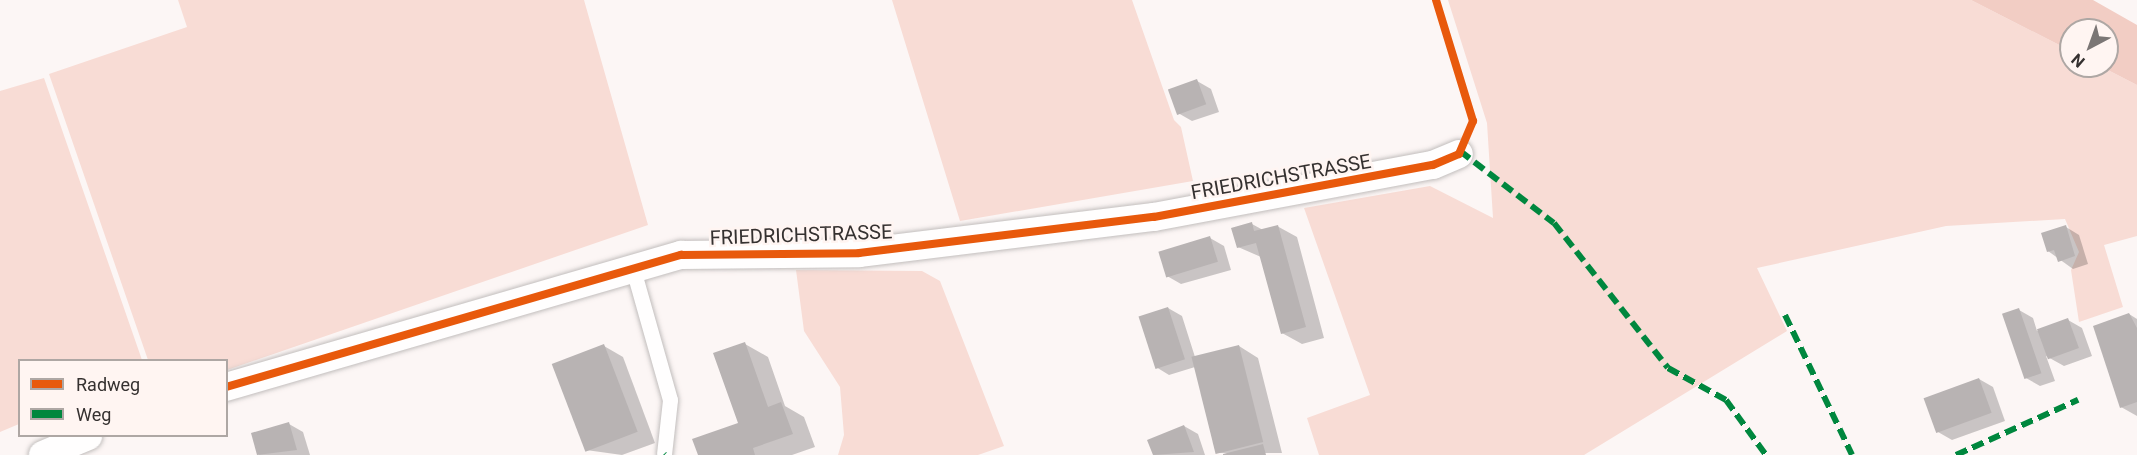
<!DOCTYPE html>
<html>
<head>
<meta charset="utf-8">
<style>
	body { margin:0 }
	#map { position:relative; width:2137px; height:455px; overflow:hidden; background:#fcf6f5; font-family:Roboto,sans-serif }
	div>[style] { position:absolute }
	.green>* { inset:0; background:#f8dcd5 }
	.forest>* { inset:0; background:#f2cdc4 }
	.shadow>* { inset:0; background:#0003 }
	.building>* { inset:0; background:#b8b3b3; transform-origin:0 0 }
	.roads { filter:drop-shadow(0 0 2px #c2bebd) drop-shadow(0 0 2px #c2bebd) }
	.lane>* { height:15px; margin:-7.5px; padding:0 7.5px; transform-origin:7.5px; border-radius:7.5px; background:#fffefe }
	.street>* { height:28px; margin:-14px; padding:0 14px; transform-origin:14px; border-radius:14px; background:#fffefe }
	.quiet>* { height:6px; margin-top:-3px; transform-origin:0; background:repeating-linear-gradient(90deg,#00873e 0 12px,transparent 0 18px) }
	.cycleway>* { height:8px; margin:-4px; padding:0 4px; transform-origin:4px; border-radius:4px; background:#e8590c }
	span { translate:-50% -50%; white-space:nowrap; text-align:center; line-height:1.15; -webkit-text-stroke:5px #fff5f2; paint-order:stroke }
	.street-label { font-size:20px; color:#353130 }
	.legend { position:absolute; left:18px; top:359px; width:210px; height:78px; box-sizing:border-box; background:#fff5f2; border:2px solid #aea7a4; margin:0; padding:8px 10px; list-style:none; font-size:18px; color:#353130 }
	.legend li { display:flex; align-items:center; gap:12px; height:30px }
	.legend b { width:30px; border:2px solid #aea7a4 }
	.north { position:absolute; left:2059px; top:18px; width:60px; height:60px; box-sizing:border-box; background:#fff5f2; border:2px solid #aea7a4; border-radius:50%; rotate:221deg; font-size:16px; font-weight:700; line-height:24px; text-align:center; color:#353130 }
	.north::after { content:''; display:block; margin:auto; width:21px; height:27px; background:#7b7675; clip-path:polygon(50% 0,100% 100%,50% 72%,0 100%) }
</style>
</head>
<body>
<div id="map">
	<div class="green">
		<div style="clip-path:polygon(178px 0,584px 0,648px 225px,227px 370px,226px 360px,148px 360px,49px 74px,187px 27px)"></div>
		<div style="clip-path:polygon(892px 0,1132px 0,1174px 120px,1181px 127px,1193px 181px,960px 221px)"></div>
		<div style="clip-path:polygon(1448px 0,1971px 0,2071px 51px,2071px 66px,2100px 66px,2137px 85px,2137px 236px,2104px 245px,2123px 307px,2079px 322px,2071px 270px,2079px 252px,2065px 219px,1946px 226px,1757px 268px,1787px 331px,1584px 455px,1319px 455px,1307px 418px,1370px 395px,1304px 208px,1430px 186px,1493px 218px,1487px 123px)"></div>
		<div style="clip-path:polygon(44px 78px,142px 360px,20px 360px,19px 424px,0 432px,0 91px)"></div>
		<div style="clip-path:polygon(796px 270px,922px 271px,940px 281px,1004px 446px,978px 455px,838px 455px,844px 435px,840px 387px,804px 331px)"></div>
	</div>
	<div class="forest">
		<div style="clip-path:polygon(1971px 0,2093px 0,2137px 25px,2137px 85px,2100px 66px,2107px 66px,2107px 30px,2071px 30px,2071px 51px)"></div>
	</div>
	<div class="shadow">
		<div style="clip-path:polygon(1197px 81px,1211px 89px,1219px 112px,1192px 121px,1178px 113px)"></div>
		<div style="clip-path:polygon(1252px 224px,1263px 230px,1277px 226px,1297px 237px,1324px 338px,1302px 344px,1282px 333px,1261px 257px,1238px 247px)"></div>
		<div style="clip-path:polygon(2066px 227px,2079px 235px,2088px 264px,2073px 269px,2048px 251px)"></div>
		<div style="clip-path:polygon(1210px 238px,1224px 246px,1231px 270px,1181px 284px,1167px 276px)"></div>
		<div style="clip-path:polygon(1168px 308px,1182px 316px,1195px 357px,1239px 346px,1258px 358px,1282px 453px,1216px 453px,1195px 367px,1169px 375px,1156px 367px)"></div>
		<div style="clip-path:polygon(2019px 310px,2033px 318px,2037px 331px,2068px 320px,2082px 328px,2092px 356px,2064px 366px,2046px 356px,2055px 381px,2040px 386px,2026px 378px)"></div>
		<div style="clip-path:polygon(2129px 314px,2137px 319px,2137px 416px,2121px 407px)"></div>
		<div style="clip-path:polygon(745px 344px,768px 357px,785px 406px,804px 417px,815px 447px,792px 455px,700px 455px,740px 424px)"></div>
		<div style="clip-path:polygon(604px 346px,623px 357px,655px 443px,622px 455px,586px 450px)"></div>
		<div style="clip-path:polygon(1979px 379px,1993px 387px,2005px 421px,1952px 440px,1938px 432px)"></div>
		<div style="clip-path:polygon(289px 424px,303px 432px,310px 455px,259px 455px,253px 434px)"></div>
		<div style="clip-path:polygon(1184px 426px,1198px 434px,1205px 455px,1154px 455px,1149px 441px)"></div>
	</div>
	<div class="building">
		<div style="left:1197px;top:79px;width:27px;height:31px;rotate:70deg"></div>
		<div style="clip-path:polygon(1252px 222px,1254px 231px,1278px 225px,1306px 327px,1281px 334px,1256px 243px,1237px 248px,1231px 228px)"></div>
		<div style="clip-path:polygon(2066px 225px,2075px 256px,2058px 262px,2054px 250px,2047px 252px,2041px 233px)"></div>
		<div style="left:1210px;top:236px;width:27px;height:54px;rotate:73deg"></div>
		<div style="left:1168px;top:307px;width:55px;height:31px;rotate:72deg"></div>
		<div style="left:2019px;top:308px;width:69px;height:18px;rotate:71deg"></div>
		<div style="clip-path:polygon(2129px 313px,2137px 328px,2137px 402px,2120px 408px,2093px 326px)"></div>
		<div style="left:2068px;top:318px;width:32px;height:33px;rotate:70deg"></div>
		<div style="clip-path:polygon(745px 342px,768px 407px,781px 402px,793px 434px,753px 448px,755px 455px,698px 455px,692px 439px,738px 423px,713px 353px)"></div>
		<div style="left:604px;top:344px;width:94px;height:56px;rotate:69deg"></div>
		<div style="left:1239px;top:345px;width:100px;height:49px;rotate:76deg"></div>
		<div style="left:1979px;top:378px;width:37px;height:59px;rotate:70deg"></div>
		<div style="clip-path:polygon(289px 422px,297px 450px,257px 455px,251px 433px)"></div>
		<div style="clip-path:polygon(1184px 425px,1194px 452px,1153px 455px,1147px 440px)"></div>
		<div style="clip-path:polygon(1263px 444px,1266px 455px,1223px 455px,1223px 454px)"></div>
	</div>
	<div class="roads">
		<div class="lane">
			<div style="left:633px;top:269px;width:136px;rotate:74.2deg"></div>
			<div style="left:670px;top:400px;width:54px;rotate:96.3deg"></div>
		</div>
		<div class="street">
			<div style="left:226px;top:387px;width:474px;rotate:-16.2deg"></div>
			<div style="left:681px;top:255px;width:178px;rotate:-0.6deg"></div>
			<div style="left:859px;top:253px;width:297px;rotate:-7deg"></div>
			<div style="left:1154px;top:217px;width:284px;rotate:-10.6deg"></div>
			<div style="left:1433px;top:165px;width:28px;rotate:-23deg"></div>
			<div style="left:43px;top:455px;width:49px;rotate:-22.9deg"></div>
		</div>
	</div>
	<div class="quiet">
		<div style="left:1460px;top:151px;width:118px;rotate:37.5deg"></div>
		<div style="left:1554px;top:223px;width:184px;rotate:51.8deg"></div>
		<div style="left:1668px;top:368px;width:66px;rotate:28.9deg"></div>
		<div style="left:1726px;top:400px;width:68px;rotate:54deg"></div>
		<div style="left:1785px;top:315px;width:155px;rotate:64.4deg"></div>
		<div style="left:664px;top:454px;width:1px;rotate:45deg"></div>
		<div style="left:1956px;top:455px;width:134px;rotate:-24.3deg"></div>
	</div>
	<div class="cycleway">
		<div style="left:226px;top:387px;width:474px;rotate:-16.2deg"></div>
		<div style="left:681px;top:255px;width:178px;rotate:-0.6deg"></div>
		<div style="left:859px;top:253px;width:297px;rotate:-7deg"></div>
		<div style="left:1154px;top:217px;width:284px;rotate:-10.6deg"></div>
		<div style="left:1433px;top:165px;width:28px;rotate:-23deg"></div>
		<div style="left:1459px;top:154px;width:36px;rotate:-67deg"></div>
		<div style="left:1473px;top:121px;width:127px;rotate:-107deg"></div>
	</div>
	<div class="street-label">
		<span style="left:1281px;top:177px;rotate:-10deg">FRIEDRICHSTRASSE</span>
		<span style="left:801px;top:235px;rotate:-2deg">FRIEDRICHSTRASSE</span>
	</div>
	<ul class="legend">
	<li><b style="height:8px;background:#e8590c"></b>Radweg</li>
	<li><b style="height:8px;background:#00873e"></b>Weg</li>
	</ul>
	<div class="north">N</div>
</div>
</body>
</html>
